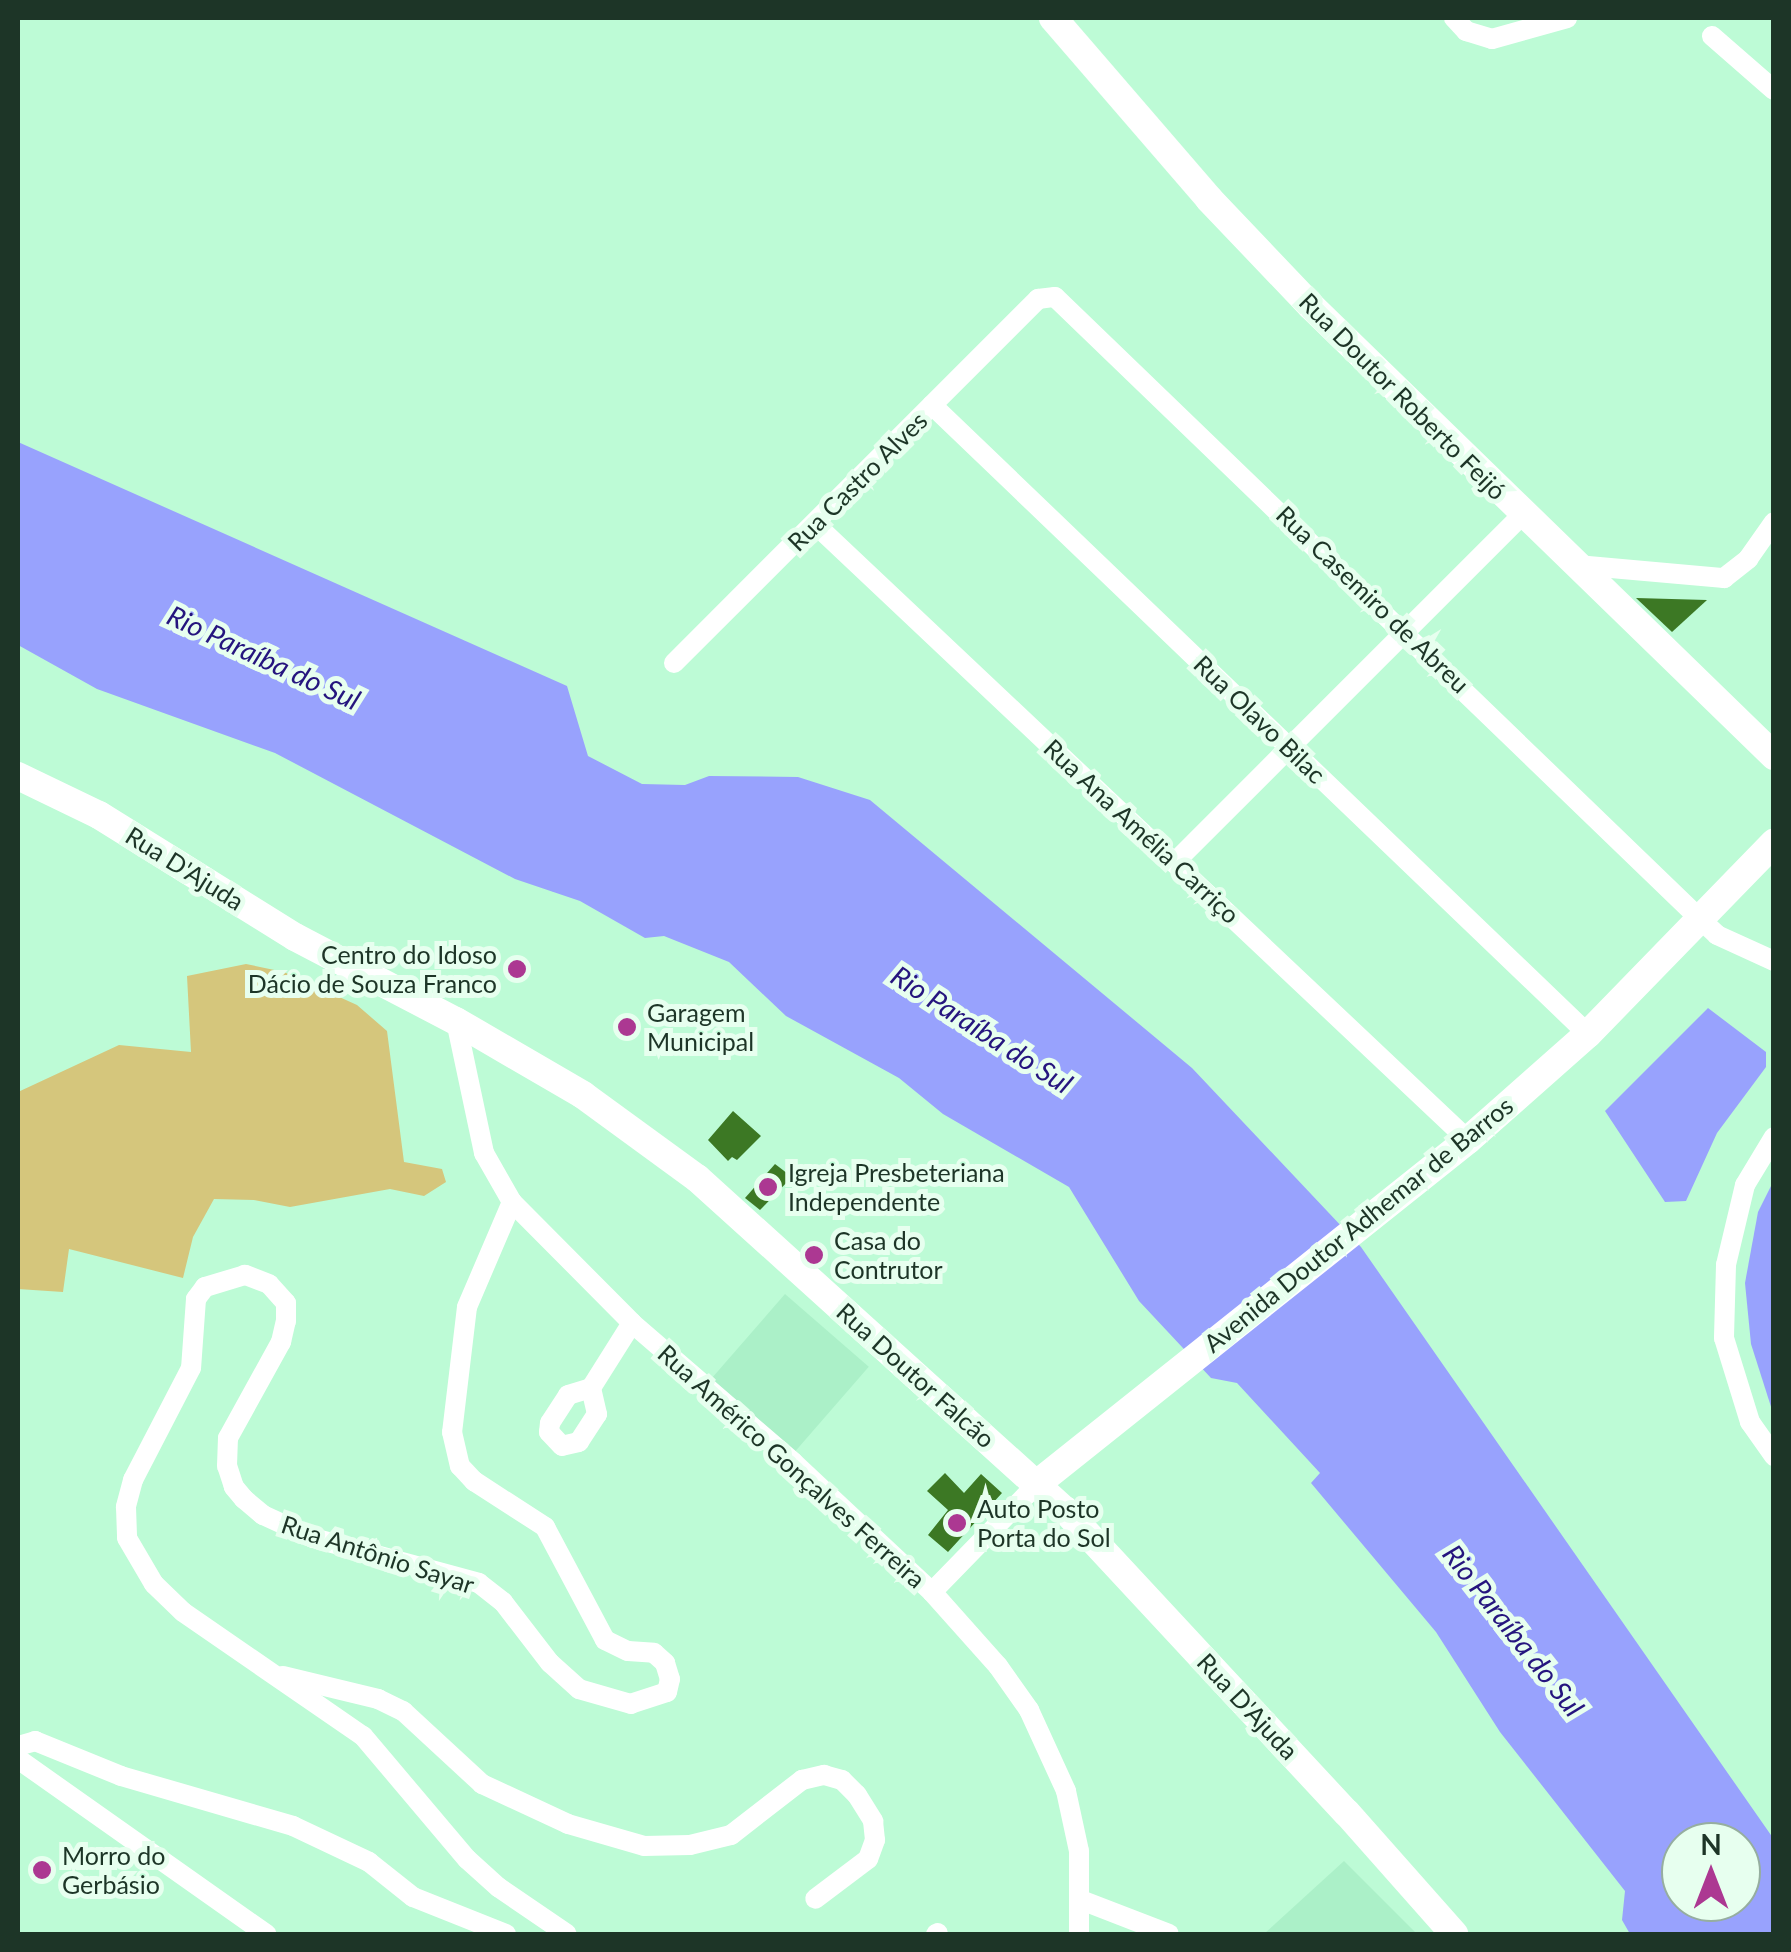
<!DOCTYPE html>
<html>
<head>
<meta charset="utf-8">
<style>
	body { margin:0 }
	#map { position:relative; width:1791px; height:1952px; overflow:hidden; background:#bdfbd6; font-family:Lato,sans-serif }
	div>[style] { position:absolute }
	.built>* { inset:0; background:#abf0c8; transform-origin:0 0 }
	.green>* { inset:0; background:#d5c67c }
	.water>* { inset:0; background:#98a2fd }
	.building>* { inset:0; background:#3c7824 }
	.street>* { height:20px; margin:-10px; padding:0 10px; transform-origin:10px; border-radius:10px; background:#fff }
	.secondary>* { height:28px; margin:-14px; padding:0 14px; transform-origin:14px; border-radius:14px; background:#fff }
	.dots>* { width:28px; height:28px; translate:-50% -50%; box-sizing:border-box; border:5px solid #e7ffef; border-radius:50% }
	span { translate:-50% -50%; white-space:nowrap; text-align:center; line-height:1.15; -webkit-text-stroke:10px #e7ffef; paint-order:stroke }
	.street-label { font-size:25px; color:#1d3527 }
	.poi-label { font-size:25px; color:#1d3527 }
	.right { translate:-100% -50%; text-align:right }
	.left { translate:0 -50%; text-align:left }
	.water-label { font-size:28px; color:#25157e; font-style:italic }
	.frame { position:absolute; inset:0; border:20px solid #1d3527; pointer-events:none }
	.north { position:absolute; left:1661px; top:1822px; width:100px; height:100px; box-sizing:border-box; background:#e7ffef; border:2px solid #96ae9f; border-radius:50%; rotate:0deg; font-size:28px; font-weight:700; line-height:40px; text-align:center; color:#1d3527 }
	.north::after { content:''; display:block; margin:auto; width:35px; height:45px; background:#ac3892; clip-path:polygon(50% 0,100% 100%,50% 72%,0 100%) }
</style>
</head>
<body>
<div id="map">
	<div class="built">
		<div style="left:785px;top:1294px;width:111px;height:112px;rotate:41deg"></div>
		<div style="clip-path:polygon(1344px 1861px,1417px 1934px,1264px 1934px)"></div>
	</div>
	<div class="green">
		<div style="clip-path:polygon(246px 964px,284px 972px,357px 1005px,387px 1031px,404px 1162px,442px 1169px,446px 1182px,424px 1196px,390px 1189px,290px 1207px,254px 1200px,214px 1199px,193px 1237px,183px 1278px,69px 1249px,63px 1292px,18px 1289px,18px 1092px,119px 1045px,191px 1052px,187px 976px)"></div>
	</div>
	<div class="water">
		<div style="clip-path:polygon(evenodd,18px 442px,567px 686px,588px 756px,642px 784px,685px 785px,709px 776px,798px 777px,870px 800px,1192px 1068px,1361px 1247px,1773px 1838px,1773px 1934px,1630px 1934px,1622px 1920px,1625px 1891px,1500px 1732px,1436px 1632px,1311px 1483px,1320px 1473px,1237px 1383px,1211px 1378px,1139px 1301px,1069px 1187px,943px 1114px,899px 1078px,786px 1016px,729px 962px,664px 936px,645px 938px,580px 901px,515px 879px,275px 753px,97px 689px,18px 645px,18px 442px,1681px 1842px,1741px 1842px,1741px 1902px,1681px 1902px,1681px 1842px)"></div>
		<div style="clip-path:polygon(1708px 1008px,1766px 1052px,1766px 1067px,1717px 1133px,1686px 1201px,1665px 1202px,1605px 1111px)"></div>
		<div style="clip-path:polygon(1773px 1182px,1773px 1413px,1751px 1344px,1745px 1283px,1758px 1212px)"></div>
	</div>
	<div class="building">
		<div style="clip-path:polygon(1636px 598px,1707px 600px,1672px 632px)"></div>
		<div style="clip-path:polygon(733px 1111px,761px 1136px,737px 1160px,732px 1157px,728px 1161px,708px 1140px)"></div>
		<div style="clip-path:polygon(775px 1164px,792px 1177px,760px 1210px,745px 1198px)"></div>
		<div style="clip-path:polygon(945px 1473px,964px 1493px,981px 1474px,1002px 1493px,948px 1552px,928px 1535px,948px 1510px,927px 1491px)"></div>
	</div>
	<div class="street">
		<div style="left:1454px;top:18px;width:18px;rotate:47deg"></div>
		<div style="left:1466px;top:31px;width:27px;rotate:17deg"></div>
		<div style="left:1492px;top:39px;width:78px;rotate:-15.6deg"></div>
		<div style="left:1712px;top:36px;width:82px;rotate:41.1deg"></div>
		<div style="left:932px;top:405px;width:909px;rotate:43.8deg"></div>
		<div style="left:815px;top:524px;width:898px;rotate:43.33deg"></div>
		<div style="left:1577px;top:565px;width:148px;rotate:5.1deg"></div>
		<div style="left:1724px;top:578px;width:31px;rotate:-38deg"></div>
		<div style="left:1748px;top:559px;width:45px;rotate:-54.9deg"></div>
		<div style="left:674px;top:663px;width:515px;rotate:-45deg"></div>
		<div style="left:1038px;top:299px;width:17px;rotate:-7deg"></div>
		<div style="left:1055px;top:297px;width:896px;rotate:43.96deg"></div>
		<div style="left:1700px;top:919px;width:23px;rotate:43deg"></div>
		<div style="left:1717px;top:935px;width:63px;rotate:24.5deg"></div>
		<div style="left:1175px;top:862px;width:492px;rotate:-45deg"></div>
		<div style="left:456px;top:1021px;width:135px;rotate:78deg"></div>
		<div style="left:484px;top:1153px;width:56px;rotate:60.3deg"></div>
		<div style="left:512px;top:1202px;width:170px;rotate:45.2deg"></div>
		<div style="left:632px;top:1323px;width:213px;rotate:40.8deg"></div>
		<div style="left:793px;top:1462px;width:190px;rotate:43.1deg"></div>
		<div style="left:932px;top:1592px;width:99px;rotate:48.3deg"></div>
		<div style="left:998px;top:1666px;width:54px;rotate:54.8deg"></div>
		<div style="left:1029px;top:1710px;width:89px;rotate:65.4deg"></div>
		<div style="left:1066px;top:1791px;width:61px;rotate:77.8deg"></div>
		<div style="left:1079px;top:1851px;width:83px;rotate:90deg"></div>
		<div style="left:1774px;top:1137px;width:56px;rotate:121.1deg"></div>
		<div style="left:1745px;top:1185px;width:82px;rotate:103.4deg"></div>
		<div style="left:1726px;top:1265px;width:73px;rotate:91.6deg"></div>
		<div style="left:1724px;top:1338px;width:88px;rotate:72.8deg"></div>
		<div style="left:1750px;top:1422px;width:42px;rotate:54.8deg"></div>
		<div style="left:512px;top:1202px;width:114px;rotate:113.2deg"></div>
		<div style="left:467px;top:1307px;width:126px;rotate:96.8deg"></div>
		<div style="left:452px;top:1432px;width:35px;rotate:77deg"></div>
		<div style="left:460px;top:1466px;width:21px;rotate:47deg"></div>
		<div style="left:474px;top:1481px;width:85px;rotate:32.9deg"></div>
		<div style="left:545px;top:1527px;width:128px;rotate:62deg"></div>
		<div style="left:605px;top:1640px;width:25px;rotate:26deg"></div>
		<div style="left:628px;top:1651px;width:26px;rotate:4deg"></div>
		<div style="left:654px;top:1653px;width:15px;rotate:42deg"></div>
		<div style="left:665px;top:1663px;width:17px;rotate:73deg"></div>
		<div style="left:670px;top:1679px;width:13px;rotate:103deg"></div>
		<div style="left:667px;top:1692px;width:38px;rotate:162deg"></div>
		<div style="left:631px;top:1704px;width:54px;rotate:-163.9deg"></div>
		<div style="left:579px;top:1689px;width:39px;rotate:-138deg"></div>
		<div style="left:550px;top:1663px;width:77px;rotate:-127.6deg"></div>
		<div style="left:503px;top:1602px;width:31px;rotate:-142deg"></div>
		<div style="left:479px;top:1583px;width:172px;rotate:-164.8deg"></div>
		<div style="left:313px;top:1538px;width:55px;rotate:-155.3deg"></div>
		<div style="left:263px;top:1515px;width:25px;rotate:-140deg"></div>
		<div style="left:244px;top:1499px;width:16px;rotate:-130deg"></div>
		<div style="left:234px;top:1487px;width:22px;rotate:-108deg"></div>
		<div style="left:227px;top:1466px;width:28px;rotate:-88deg"></div>
		<div style="left:228px;top:1438px;width:110px;rotate:-61.1deg"></div>
		<div style="left:281px;top:1342px;width:22px;rotate:-77deg"></div>
		<div style="left:286px;top:1321px;width:18px;rotate:-90deg"></div>
		<div style="left:286px;top:1303px;width:25px;rotate:-132deg"></div>
		<div style="left:269px;top:1284px;width:26px;rotate:-159deg"></div>
		<div style="left:245px;top:1275px;width:42px;rotate:163.3deg"></div>
		<div style="left:205px;top:1287px;width:15px;rotate:127deg"></div>
		<div style="left:196px;top:1299px;width:69px;rotate:94.1deg"></div>
		<div style="left:191px;top:1368px;width:126px;rotate:117.4deg"></div>
		<div style="left:133px;top:1480px;width:28px;rotate:105deg"></div>
		<div style="left:126px;top:1507px;width:31px;rotate:88deg"></div>
		<div style="left:127px;top:1538px;width:53px;rotate:59.6deg"></div>
		<div style="left:154px;top:1584px;width:40px;rotate:44deg"></div>
		<div style="left:183px;top:1612px;width:219px;rotate:34.6deg"></div>
		<div style="left:363px;top:1736px;width:161px;rotate:49.8deg"></div>
		<div style="left:467px;top:1859px;width:42px;rotate:42.1deg"></div>
		<div style="left:498px;top:1887px;width:83px;rotate:34.3deg"></div>
		<div style="left:591px;top:1388px;width:27px;rotate:77deg"></div>
		<div style="left:597px;top:1414px;width:33px;rotate:123deg"></div>
		<div style="left:579px;top:1442px;width:17px;rotate:167deg"></div>
		<div style="left:562px;top:1446px;width:19px;rotate:-133deg"></div>
		<div style="left:549px;top:1432px;width:9px;rotate:-84deg"></div>
		<div style="left:550px;top:1423px;width:33px;rotate:-57deg"></div>
		<div style="left:568px;top:1395px;width:24px;rotate:-17deg"></div>
		<div style="left:591px;top:1388px;width:77px;rotate:-57.8deg"></div>
		<div style="left:932px;top:1592px;width:152px;rotate:-45.8deg"></div>
		<div style="left:283px;top:1676px;width:98px;rotate:13.6deg"></div>
		<div style="left:378px;top:1699px;width:28px;rotate:26deg"></div>
		<div style="left:403px;top:1711px;width:108px;rotate:42.7deg"></div>
		<div style="left:482px;top:1784px;width:95px;rotate:24.9deg"></div>
		<div style="left:568px;top:1824px;width:79px;rotate:16.1deg"></div>
		<div style="left:644px;top:1846px;width:46px;rotate:-1.2deg"></div>
		<div style="left:690px;top:1845px;width:42px;rotate:-13.7deg"></div>
		<div style="left:731px;top:1835px;width:90px;rotate:-37.8deg"></div>
		<div style="left:802px;top:1780px;width:23px;rotate:-13deg"></div>
		<div style="left:824px;top:1775px;width:19px;rotate:16deg"></div>
		<div style="left:842px;top:1780px;width:21px;rotate:45deg"></div>
		<div style="left:857px;top:1795px;width:31px;rotate:58deg"></div>
		<div style="left:873px;top:1821px;width:19px;rotate:84deg"></div>
		<div style="left:875px;top:1840px;width:20px;rotate:110deg"></div>
		<div style="left:868px;top:1859px;width:66px;rotate:143deg"></div>
		<div style="left:18px;top:1746px;width:18px;rotate:-16deg"></div>
		<div style="left:35px;top:1741px;width:93px;rotate:22.1deg"></div>
		<div style="left:121px;top:1776px;width:179px;rotate:16.2deg"></div>
		<div style="left:293px;top:1826px;width:84px;rotate:25.3deg"></div>
		<div style="left:369px;top:1862px;width:56px;rotate:38.5deg"></div>
		<div style="left:413px;top:1897px;width:100px;rotate:21.7deg"></div>
		<div style="left:18px;top:1759px;width:304px;rotate:35.2deg"></div>
		<div style="left:1081px;top:1900px;width:94px;rotate:21.1deg"></div>
		<div style="left:936px;top:1934px;width:2px;rotate:-27deg"></div>
	</div>
	<div class="secondary">
		<div style="left:1053px;top:18px;width:239px;rotate:49.2deg"></div>
		<div style="left:1209px;top:199px;width:148px;rotate:46.4deg"></div>
		<div style="left:1311px;top:306px;width:646px;rotate:44.18deg"></div>
		<div style="left:18px;top:776px;width:90px;rotate:25.7deg"></div>
		<div style="left:99px;top:815px;width:231px;rotate:31.9deg"></div>
		<div style="left:295px;top:937px;width:182px;rotate:27.6deg"></div>
		<div style="left:456px;top:1021px;width:147px;rotate:30.2deg"></div>
		<div style="left:583px;top:1095px;width:141px;rotate:36.1deg"></div>
		<div style="left:697px;top:1178px;width:496px;rotate:42.1deg"></div>
		<div style="left:1065px;top:1510px;width:414px;rotate:47.1deg"></div>
		<div style="left:1347px;top:1813px;width:162px;rotate:48.5deg"></div>
		<div style="left:1038px;top:1483px;width:550px;rotate:-38.58deg"></div>
		<div style="left:1468px;top:1140px;width:160px;rotate:-41.5deg"></div>
		<div style="left:1588px;top:1034px;width:267px;rotate:-45.8deg"></div>
	</div>
	<div class="dots">
		<div style="left:517px;top:969px;background:#ac3892"></div>
		<div style="left:627px;top:1027px;background:#ac3892"></div>
		<div style="left:768px;top:1187px;background:#ac3892"></div>
		<div style="left:814px;top:1255px;background:#ac3892"></div>
		<div style="left:957px;top:1523px;background:#ac3892"></div>
		<div style="left:42px;top:1870px;background:#ac3892"></div>
	</div>
	<div class="street-label">
		<span style="left:1403px;top:396px;rotate:45deg">Rua Doutor Roberto Feijó</span>
		<span style="left:857px;top:481px;rotate:-45deg">Rua Castro Alves</span>
		<span style="left:1373px;top:599px;rotate:44deg">Rua Casemiro de Abreu</span>
		<span style="left:1260px;top:719px;rotate:44deg">Rua Olavo Bilac</span>
		<span style="left:1142px;top:831px;rotate:43deg">Rua Ana Amélia Carriço</span>
		<span style="left:185px;top:868px;rotate:32deg">Rua D'Ajuda</span>
		<span style="left:1358px;top:1224px;rotate:-39deg">Avenida Doutor Adhemar de Barros</span>
		<span style="left:916px;top:1375px;rotate:42deg">Rua Doutor Falcão</span>
		<span style="left:792px;top:1466px;rotate:42deg">Rua Américo Gonçalves Ferreira</span>
		<span style="left:378px;top:1554px;rotate:18deg">Rua Antônio Sayar</span>
		<span style="left:1248px;top:1706px;rotate:47deg">Rua D'Ajuda</span>
	</div>
	<div class="poi-label">
		<span class="right" style="left:497px;top:969px">Centro do Idoso<br>Dácio de Souza Franco</span>
		<span class="left" style="left:647px;top:1027px">Garagem<br>Municipal</span>
		<span class="left" style="left:788px;top:1187px">Igreja Presbeteriana<br>Independente</span>
		<span class="left" style="left:834px;top:1255px">Casa do<br>Contrutor</span>
		<span class="left" style="left:977px;top:1523px">Auto Posto<br>Porta do Sol</span>
		<span class="left" style="left:62px;top:1870px">Morro do<br>Gerbásio</span>
	</div>
	<div class="water-label">
		<span style="left:264px;top:657px;rotate:25deg">Rio Paraíba do Sul</span>
		<span style="left:982px;top:1029px;rotate:33deg">Rio Paraíba do Sul</span>
		<span style="left:1514px;top:1630px;rotate:52deg">Rio Paraíba do Sul</span>
	</div>
	<div class="frame"></div>
	<div class="north">N</div>
</div>
</body>
</html>
